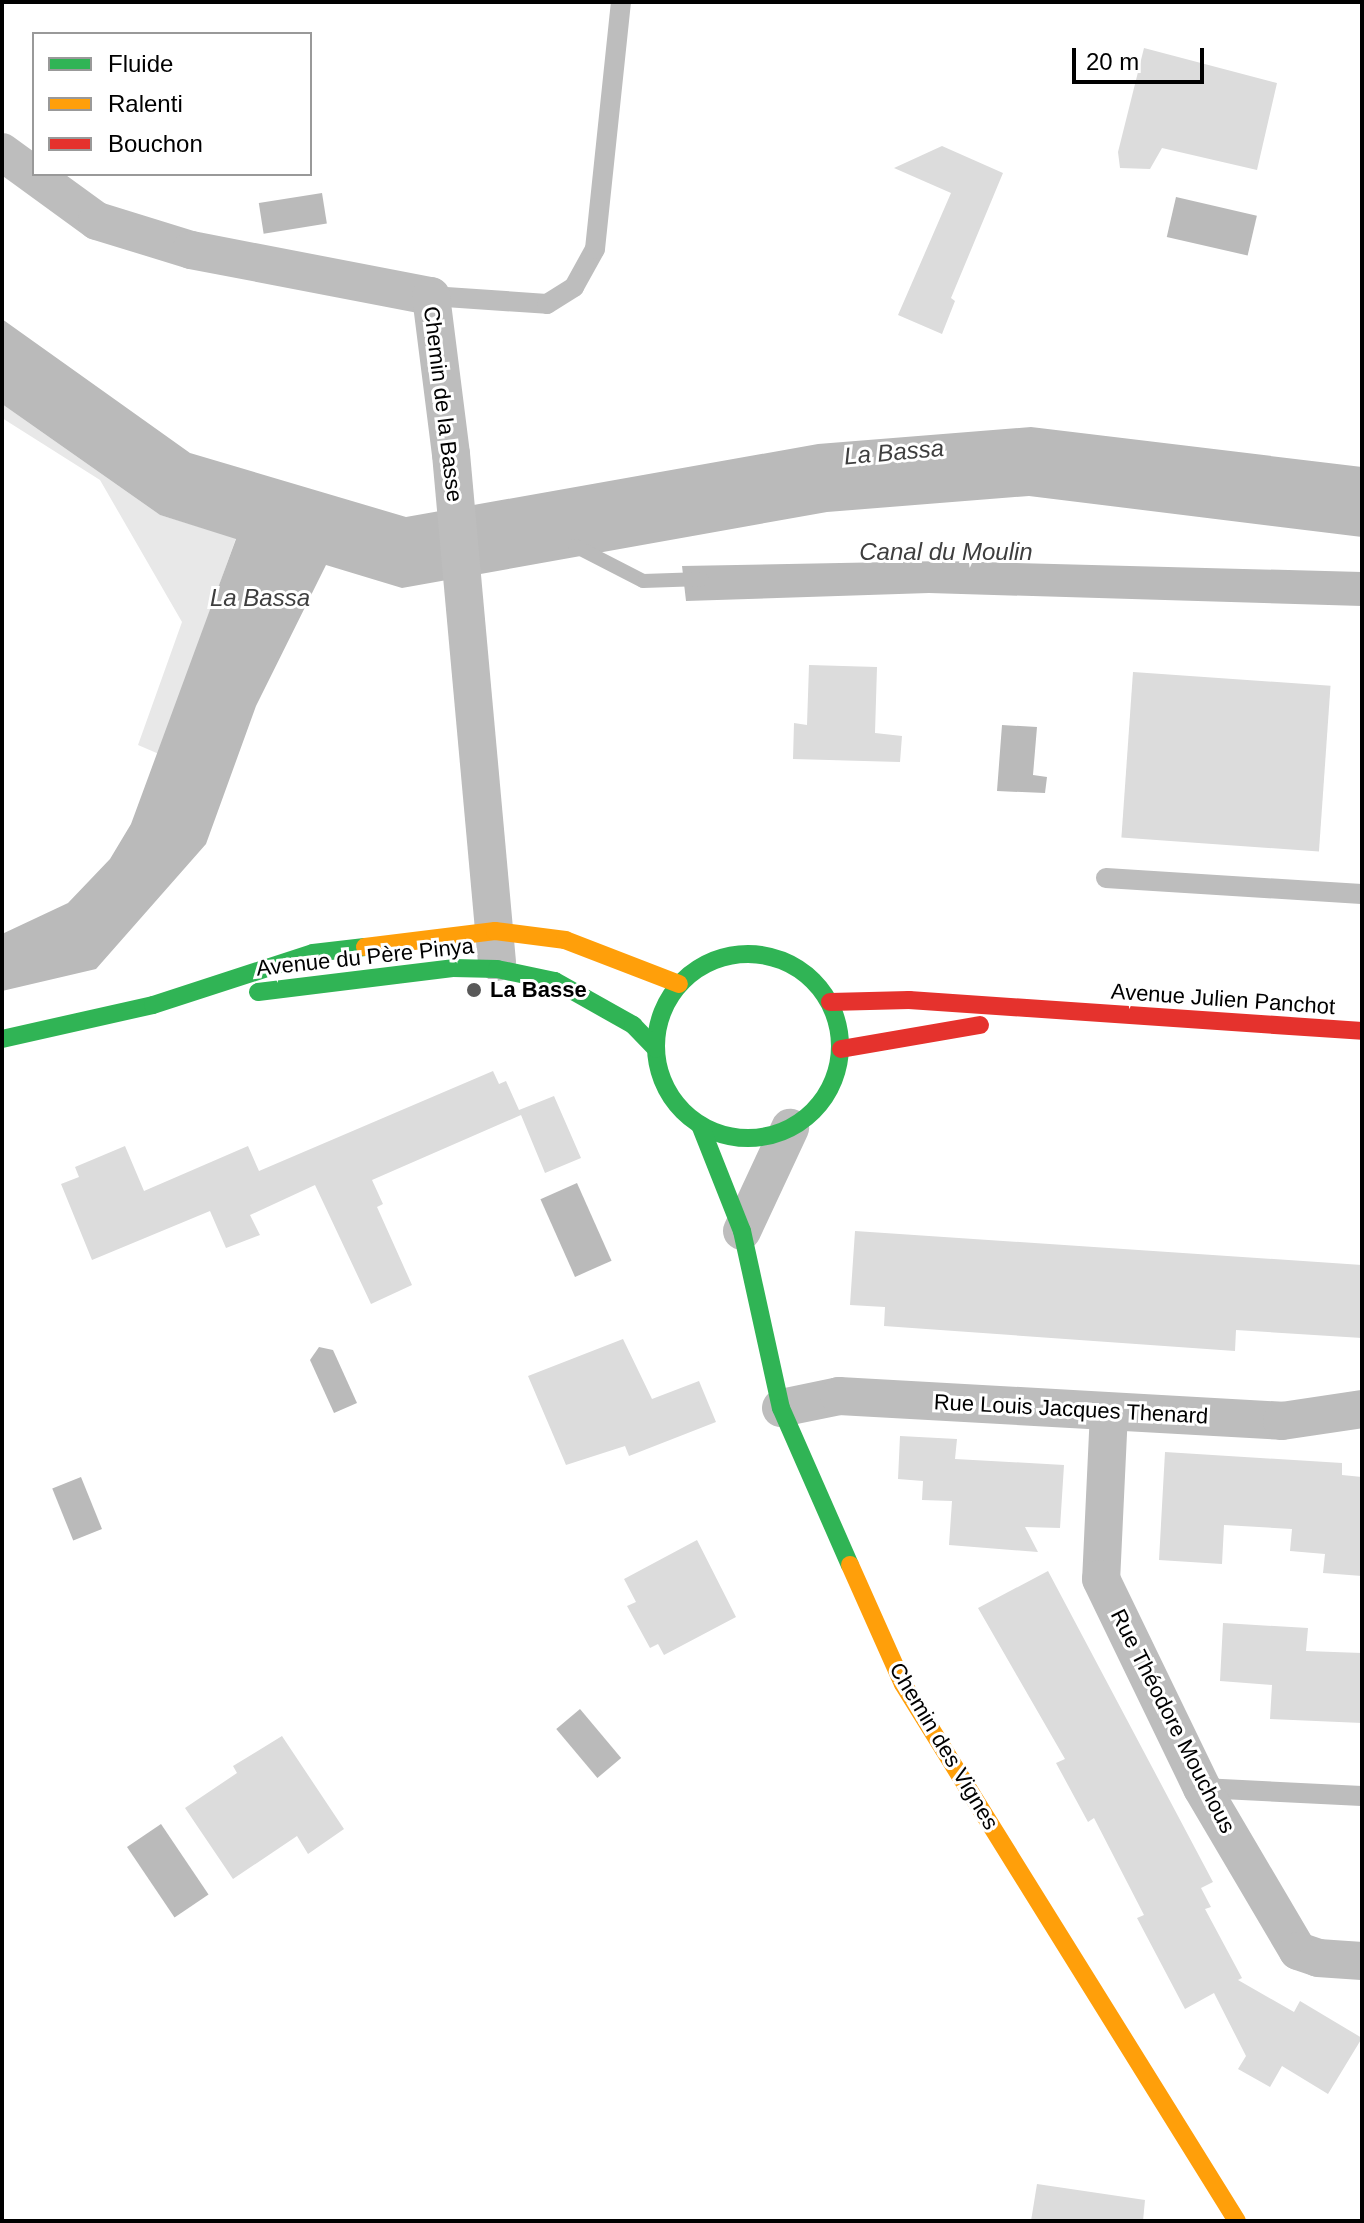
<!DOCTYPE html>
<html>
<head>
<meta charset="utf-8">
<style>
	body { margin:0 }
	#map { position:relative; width:1364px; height:2223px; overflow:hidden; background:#fff; font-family:Helvetica,sans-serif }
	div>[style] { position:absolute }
	.green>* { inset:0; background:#e8e8e8 }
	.water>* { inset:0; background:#bababa; transform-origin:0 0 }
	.stream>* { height:14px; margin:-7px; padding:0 7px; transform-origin:7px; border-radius:7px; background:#bababa }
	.building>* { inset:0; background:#dcdcdc; transform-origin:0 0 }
	.lane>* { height:20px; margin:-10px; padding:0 10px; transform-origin:10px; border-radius:10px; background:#bdbdbd }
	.street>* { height:38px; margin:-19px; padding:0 19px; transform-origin:19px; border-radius:19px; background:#bdbdbd }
	.fast>* { height:18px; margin:-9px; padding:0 9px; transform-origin:9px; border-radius:9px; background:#30b455 }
	.fast>.ring { margin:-9px; padding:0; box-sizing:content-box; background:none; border:18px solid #30b455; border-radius:50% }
	.slow>* { height:18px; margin:-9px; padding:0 9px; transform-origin:9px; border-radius:9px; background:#ff9f0a }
	.jam>* { height:18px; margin:-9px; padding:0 9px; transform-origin:9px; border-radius:9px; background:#e5322d }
	.dots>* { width:22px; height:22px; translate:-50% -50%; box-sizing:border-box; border:4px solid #fff; border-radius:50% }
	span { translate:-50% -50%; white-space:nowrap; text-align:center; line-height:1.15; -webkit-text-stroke:6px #fff; paint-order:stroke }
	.street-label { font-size:22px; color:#000 }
	.poi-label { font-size:22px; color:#000; font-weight:700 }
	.left { translate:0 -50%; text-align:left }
	.water-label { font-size:24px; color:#3e3e3e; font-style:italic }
	.frame { position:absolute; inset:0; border:4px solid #000; pointer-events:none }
	.legend { position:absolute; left:32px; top:32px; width:280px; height:144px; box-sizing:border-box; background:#fff; border:2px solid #999; margin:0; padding:10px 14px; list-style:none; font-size:24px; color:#000 }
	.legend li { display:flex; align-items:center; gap:16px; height:40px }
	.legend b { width:40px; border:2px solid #999 }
	.scale { position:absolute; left:1072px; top:48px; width:132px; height:36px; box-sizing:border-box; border:4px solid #000; border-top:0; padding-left:10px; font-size:24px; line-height:28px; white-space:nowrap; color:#000; -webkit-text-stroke:6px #fff; paint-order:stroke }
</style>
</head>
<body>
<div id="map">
	<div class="green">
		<div style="clip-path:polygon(2px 404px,160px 515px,236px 538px,159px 754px,138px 745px,182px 622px,100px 480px,2px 418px)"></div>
	</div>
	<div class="water">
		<div style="left:322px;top:193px;width:31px;height:64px;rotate:81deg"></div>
		<div style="left:1176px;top:197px;width:83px;height:41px;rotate:13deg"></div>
		<div style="clip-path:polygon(2px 319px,190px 453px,406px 517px,818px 444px,1031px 427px,1362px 467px,1362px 537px,1029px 496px,827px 512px,402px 588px,326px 565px,256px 706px,206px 844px,96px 969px,2px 991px,2px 934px,68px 903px,110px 859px,131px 824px,236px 539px,160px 515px,2px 404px)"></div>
		<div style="clip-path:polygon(944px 561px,1362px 572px,1362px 606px,929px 593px,686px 601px,682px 566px)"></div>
		<div style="clip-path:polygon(1002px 725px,1037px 727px,1033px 775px,1047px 777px,1045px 793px,997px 791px)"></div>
		<div style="left:577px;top:1183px;width:85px;height:40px;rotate:66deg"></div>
		<div style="clip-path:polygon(319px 1347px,333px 1350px,357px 1403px,334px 1413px,310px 1360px)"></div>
		<div style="left:81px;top:1477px;width:56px;height:31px;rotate:68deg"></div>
		<div style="left:580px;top:1709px;width:64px;height:31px;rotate:50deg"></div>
		<div style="left:161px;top:1824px;width:85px;height:41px;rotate:56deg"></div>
	</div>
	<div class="stream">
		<div style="left:575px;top:546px;width:76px;rotate:27.2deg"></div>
		<div style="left:643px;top:581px;width:59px;rotate:-1.9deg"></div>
	</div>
	<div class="building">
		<div style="clip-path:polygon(1144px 48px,1277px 83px,1257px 170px,1162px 148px,1150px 169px,1120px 168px,1118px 152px)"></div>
		<div style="clip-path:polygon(942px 146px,1003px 173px,951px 298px,955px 301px,942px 334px,898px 315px,951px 193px,894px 168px)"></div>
		<div style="clip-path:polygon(809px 665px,877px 667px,875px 733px,902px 736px,900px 762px,793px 759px,794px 723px,807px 725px)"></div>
		<div style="left:1133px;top:672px;width:198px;height:166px;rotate:4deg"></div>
		<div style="clip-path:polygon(493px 1071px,499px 1084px,506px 1081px,519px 1110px,554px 1096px,581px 1158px,545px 1173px,521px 1115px,372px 1180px,383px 1204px,377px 1207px,412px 1285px,371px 1304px,315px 1185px,250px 1215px,260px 1235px,226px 1248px,210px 1211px,92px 1260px,61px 1184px,79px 1177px,75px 1167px,125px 1146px,144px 1191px,248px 1146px,259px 1171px)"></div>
		<div style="clip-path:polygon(855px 1231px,1362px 1265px,1362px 1338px,1236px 1330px,1235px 1351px,884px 1326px,885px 1307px,850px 1305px)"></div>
		<div style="clip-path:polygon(623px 1339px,652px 1399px,699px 1381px,716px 1422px,629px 1456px,625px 1446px,566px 1465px,528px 1376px)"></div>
		<div style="clip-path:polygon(900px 1436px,957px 1439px,955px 1459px,1064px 1465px,1060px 1528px,1025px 1527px,1038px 1552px,949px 1545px,952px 1501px,922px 1500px,923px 1481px,898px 1479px)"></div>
		<div style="clip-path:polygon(1165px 1452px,1342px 1463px,1342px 1475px,1362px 1477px,1362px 1576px,1323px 1573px,1325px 1554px,1290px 1551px,1292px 1529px,1224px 1525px,1222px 1564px,1159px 1560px)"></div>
		<div style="clip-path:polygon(697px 1540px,736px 1617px,664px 1655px,658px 1644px,650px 1648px,627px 1606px,636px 1602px,624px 1579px)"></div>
		<div style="clip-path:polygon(1048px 1571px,1213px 1882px,1201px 1888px,1211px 1907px,1205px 1909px,1242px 1978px,1238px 1980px,1294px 2012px,1300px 2001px,1362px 2038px,1328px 2094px,1282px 2066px,1270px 2087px,1238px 2069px,1246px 2056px,1214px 1993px,1185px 2009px,1137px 1918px,1144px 1915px,1094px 1818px,1088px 1822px,1056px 1763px,1065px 1759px,978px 1608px)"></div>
		<div style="clip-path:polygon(1223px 1623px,1308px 1628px,1306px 1651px,1362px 1653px,1362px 1723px,1270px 1719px,1272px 1685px,1220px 1681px)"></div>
		<div style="clip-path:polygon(282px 1736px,344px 1829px,308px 1854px,297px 1836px,233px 1879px,185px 1808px,237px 1773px,233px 1766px)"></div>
		<div style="clip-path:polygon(1037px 2184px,1145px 2200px,1143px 2221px,1031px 2221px)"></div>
	</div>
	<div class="lane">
		<div style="left:431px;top:296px;width:116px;rotate:3.9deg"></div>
		<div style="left:547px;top:304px;width:32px;rotate:-32deg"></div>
		<div style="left:574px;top:287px;width:43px;rotate:-61.1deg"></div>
		<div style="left:595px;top:249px;width:248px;rotate:-84deg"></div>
		<div style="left:1106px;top:878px;width:256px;rotate:3.6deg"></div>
		<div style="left:1202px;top:1788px;width:160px;rotate:2.9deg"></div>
	</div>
	<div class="street">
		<div style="left:2px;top:152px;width:117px;rotate:36deg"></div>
		<div style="left:97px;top:221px;width:98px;rotate:17.1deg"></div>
		<div style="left:191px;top:250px;width:244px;rotate:10.9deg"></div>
		<div style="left:431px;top:296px;width:159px;rotate:82.8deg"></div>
		<div style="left:451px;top:454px;width:510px;rotate:84.83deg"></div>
		<div style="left:742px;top:1231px;width:114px;rotate:-65deg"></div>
		<div style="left:781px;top:1408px;width:59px;rotate:-11.7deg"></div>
		<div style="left:839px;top:1396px;width:444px;rotate:3.2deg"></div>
		<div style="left:1282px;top:1421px;width:81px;rotate:-8.5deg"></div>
		<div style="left:1109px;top:1412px;width:167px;rotate:92.7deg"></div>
		<div style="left:1101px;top:1579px;width:232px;rotate:64.2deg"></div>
		<div style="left:1202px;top:1788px;width:189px;rotate:59.5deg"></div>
		<div style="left:1298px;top:1951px;width:21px;rotate:19deg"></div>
		<div style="left:1318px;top:1958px;width:44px;rotate:3.9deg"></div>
	</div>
	<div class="fast">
		<div class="ring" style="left:656px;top:954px;width:166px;height:166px"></div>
		<div style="left:258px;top:992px;width:196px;rotate:-7deg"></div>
		<div style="left:453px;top:968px;width:44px;rotate:1.3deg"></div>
		<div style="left:497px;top:969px;width:59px;rotate:11.7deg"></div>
		<div style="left:555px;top:981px;width:90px;rotate:29.4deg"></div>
		<div style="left:633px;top:1025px;width:33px;rotate:46deg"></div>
		<div style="left:2px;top:1039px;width:155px;rotate:-12.7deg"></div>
		<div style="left:153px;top:1005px;width:168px;rotate:-18deg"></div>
		<div style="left:313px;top:953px;width:52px;rotate:-6.6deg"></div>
		<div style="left:700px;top:1125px;width:114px;rotate:68.4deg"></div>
		<div style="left:742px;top:1231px;width:181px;rotate:77.6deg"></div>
		<div style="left:781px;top:1408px;width:171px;rotate:66.3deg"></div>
	</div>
	<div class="slow">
		<div style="left:365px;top:947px;width:131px;rotate:-7deg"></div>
		<div style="left:495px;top:931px;width:71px;rotate:7.3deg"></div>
		<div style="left:565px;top:940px;width:122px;rotate:21.1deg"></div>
		<div style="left:850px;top:1565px;width:130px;rotate:66deg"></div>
		<div style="left:903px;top:1684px;width:632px;rotate:58.12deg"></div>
	</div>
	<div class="jam">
		<div style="left:830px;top:1002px;width:79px;rotate:-1.5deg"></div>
		<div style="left:909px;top:1000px;width:454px;rotate:3.9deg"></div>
		<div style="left:841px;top:1049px;width:141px;rotate:-9.8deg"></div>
	</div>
	<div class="dots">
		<div style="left:474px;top:990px;background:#595959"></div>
	</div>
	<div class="street-label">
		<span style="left:443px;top:404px;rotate:83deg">Chemin de la Basse</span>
		<span style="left:365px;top:957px;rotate:-6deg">Avenue du Père Pinya</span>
		<span style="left:1223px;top:999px;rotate:4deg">Avenue Julien Panchot</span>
		<span style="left:1071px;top:1409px;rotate:3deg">Rue Louis Jacques Thenard</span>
		<span style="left:1173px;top:1721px;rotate:63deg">Rue Théodore Mouchous</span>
		<span style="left:944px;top:1746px;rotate:59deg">Chemin des Vignes</span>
	</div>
	<div class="poi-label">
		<span class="left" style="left:490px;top:990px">La Basse</span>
	</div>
	<div class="water-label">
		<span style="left:894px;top:452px;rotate:-5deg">La Bassa</span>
		<span style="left:946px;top:552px">Canal du Moulin</span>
		<span style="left:260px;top:598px">La Bassa</span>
	</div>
	<div class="frame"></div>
	<ul class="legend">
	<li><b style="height:10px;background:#30b455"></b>Fluide</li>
	<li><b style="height:10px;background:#ff9f0a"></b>Ralenti</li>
	<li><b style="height:10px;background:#e5322d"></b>Bouchon</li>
	</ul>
	<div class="scale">20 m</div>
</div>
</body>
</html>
